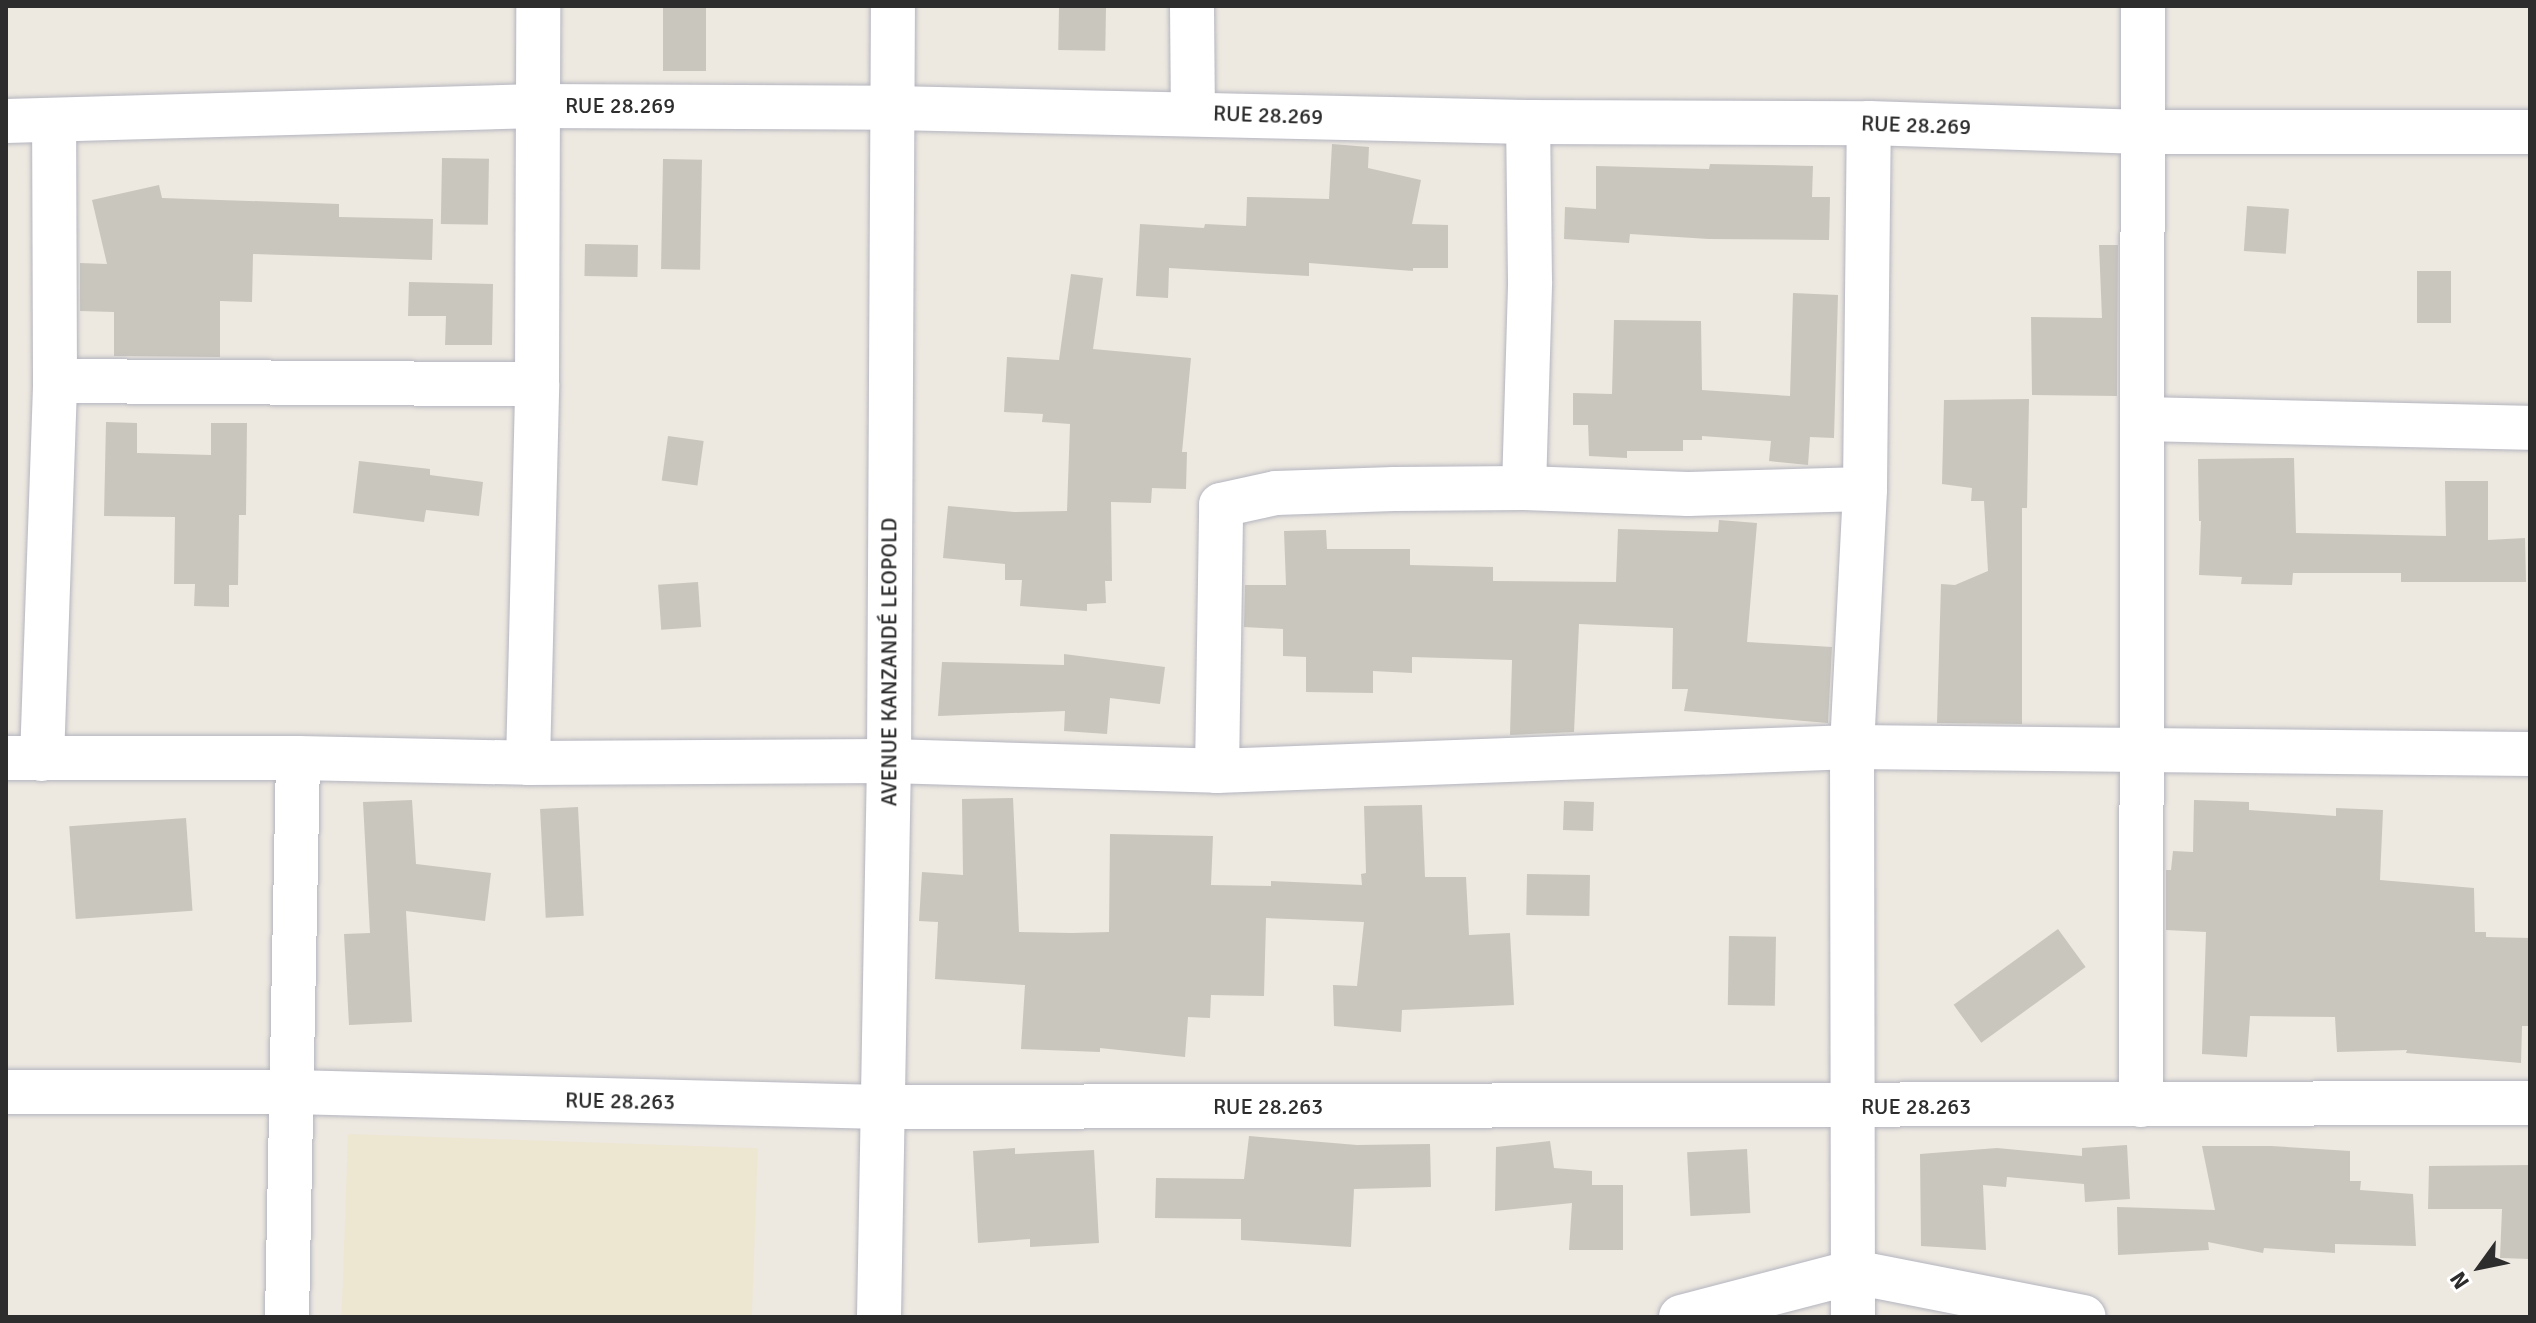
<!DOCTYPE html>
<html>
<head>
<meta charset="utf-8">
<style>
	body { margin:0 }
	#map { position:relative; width:2536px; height:1323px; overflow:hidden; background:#ede8e0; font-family:Signika,sans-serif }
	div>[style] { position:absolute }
	.education>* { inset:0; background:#ede6d1; transform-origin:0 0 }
	.building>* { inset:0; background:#c9c6be; transform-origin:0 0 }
	.roads { filter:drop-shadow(0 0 2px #b4b5bf) drop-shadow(0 0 2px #b4b5bf) }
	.minor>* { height:44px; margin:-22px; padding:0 22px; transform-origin:22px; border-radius:22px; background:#fff }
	span { translate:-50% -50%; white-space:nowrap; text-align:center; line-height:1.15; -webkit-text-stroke:7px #fff; paint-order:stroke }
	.street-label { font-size:22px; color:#2d2d2d }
	.frame { position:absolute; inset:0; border:8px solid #2d2d2d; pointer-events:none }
	.north { position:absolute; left:2440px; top:1227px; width:80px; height:80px; -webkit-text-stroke:6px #fff; paint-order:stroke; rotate:237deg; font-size:22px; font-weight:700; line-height:32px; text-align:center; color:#2d2d2d }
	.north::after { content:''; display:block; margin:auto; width:28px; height:36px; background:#2d2d2d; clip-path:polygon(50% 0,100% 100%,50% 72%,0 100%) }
</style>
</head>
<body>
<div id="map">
	<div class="education">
		<div style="left:348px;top:1134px;width:410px;height:183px;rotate:2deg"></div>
	</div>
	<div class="building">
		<div style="left:663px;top:6px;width:43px;height:65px"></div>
		<div style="left:1059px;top:7px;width:47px;height:43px;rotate:1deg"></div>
		<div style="clip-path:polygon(1332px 144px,1369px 147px,1368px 168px,1421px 180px,1412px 224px,1448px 225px,1448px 268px,1413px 268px,1413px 271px,1309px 263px,1309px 276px,1169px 268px,1168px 298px,1136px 296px,1140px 224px,1204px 228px,1205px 224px,1246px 226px,1247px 197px,1329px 199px)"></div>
		<div style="left:442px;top:158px;width:47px;height:66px;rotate:1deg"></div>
		<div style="left:663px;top:159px;width:39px;height:110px;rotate:1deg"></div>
		<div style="clip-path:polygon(1710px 164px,1813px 166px,1812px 197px,1830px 197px,1829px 240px,1709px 239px,1630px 234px,1629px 243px,1564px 239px,1565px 207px,1596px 209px,1596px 166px,1709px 169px)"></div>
		<div style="clip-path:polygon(159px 185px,162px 198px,339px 204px,339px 217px,433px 219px,432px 260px,253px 254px,252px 302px,220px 301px,220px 357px,114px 356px,114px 312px,80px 311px,80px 263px,107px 264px,92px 200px)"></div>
		<div style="left:2247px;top:206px;width:42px;height:45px;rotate:4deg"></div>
		<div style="left:585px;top:244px;width:53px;height:32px;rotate:1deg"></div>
		<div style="clip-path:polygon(2099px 245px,2118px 245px,2117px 396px,2032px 395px,2031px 317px,2102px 318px)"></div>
		<div style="left:2417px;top:271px;width:34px;height:52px"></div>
		<div style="clip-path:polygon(1071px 274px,1103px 278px,1093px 349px,1191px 358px,1182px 452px,1187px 452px,1186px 489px,1152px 488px,1151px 503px,1111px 502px,1112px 581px,1105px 581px,1106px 603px,1087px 604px,1087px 611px,1020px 606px,1022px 580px,1005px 580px,1005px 564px,943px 558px,948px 506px,1014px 512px,1067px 511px,1070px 424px,1042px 422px,1043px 414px,1004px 412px,1007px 357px,1059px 360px)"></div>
		<div style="clip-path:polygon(409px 282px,493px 284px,492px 345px,445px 345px,446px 316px,408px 316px)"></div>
		<div style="clip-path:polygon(1793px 293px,1838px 295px,1834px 438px,1810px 437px,1808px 465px,1769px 461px,1771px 441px,1702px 436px,1702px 440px,1683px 440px,1683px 451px,1627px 451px,1627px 458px,1589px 456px,1588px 425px,1573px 425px,1573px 393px,1612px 394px,1614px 320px,1701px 321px,1702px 390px,1790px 396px)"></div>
		<div style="clip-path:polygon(2029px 399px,2027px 508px,2022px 508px,2022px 724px,1937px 723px,1941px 584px,1955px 585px,1988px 571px,1984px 501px,1971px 501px,1972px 488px,1942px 484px,1944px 400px)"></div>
		<div style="clip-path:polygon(106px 422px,137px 423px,137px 453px,211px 455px,211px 423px,247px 423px,246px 515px,239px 515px,238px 585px,229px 585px,229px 607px,194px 606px,195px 584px,174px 584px,175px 517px,104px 516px)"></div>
		<div style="left:668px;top:436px;width:36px;height:45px;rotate:8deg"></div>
		<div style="clip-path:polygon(2294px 458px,2296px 533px,2446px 536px,2445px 481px,2488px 481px,2488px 540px,2525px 538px,2526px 582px,2401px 582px,2401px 573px,2293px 573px,2292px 585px,2241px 584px,2242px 577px,2199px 575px,2201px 521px,2199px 521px,2198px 459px)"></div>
		<div style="clip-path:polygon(359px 461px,430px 469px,430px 475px,483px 482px,479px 516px,426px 510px,424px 522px,353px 513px)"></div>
		<div style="clip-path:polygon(1719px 520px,1757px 523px,1747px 642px,1832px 647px,1828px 723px,1684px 711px,1688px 689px,1672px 689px,1673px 628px,1579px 624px,1574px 732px,1510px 735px,1512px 660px,1412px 657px,1412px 673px,1373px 671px,1373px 693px,1306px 692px,1306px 657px,1283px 656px,1283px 629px,1244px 627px,1245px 585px,1286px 585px,1284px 531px,1326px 530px,1327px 549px,1410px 549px,1410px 565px,1493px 567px,1493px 581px,1616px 582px,1618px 529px,1718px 532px)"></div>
		<div style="left:698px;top:582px;width:45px;height:40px;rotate:86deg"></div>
		<div style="clip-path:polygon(1064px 654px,1165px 667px,1160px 704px,1110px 698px,1107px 734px,1064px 731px,1065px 711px,938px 716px,942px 662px,1064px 665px)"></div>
		<div style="clip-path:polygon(1013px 798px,1019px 932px,1072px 933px,1109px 932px,1110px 834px,1213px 836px,1211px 885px,1271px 886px,1271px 881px,1362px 885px,1361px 874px,1366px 873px,1364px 806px,1422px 805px,1425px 877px,1466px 877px,1469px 935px,1510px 933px,1514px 1005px,1402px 1010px,1401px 1032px,1334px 1026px,1333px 985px,1357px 986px,1364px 922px,1266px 918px,1264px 996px,1211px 995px,1210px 1018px,1188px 1017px,1185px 1057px,1100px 1048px,1100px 1052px,1021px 1049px,1025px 985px,935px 979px,938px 922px,919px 921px,922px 872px,963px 875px,962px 799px)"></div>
		<div style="clip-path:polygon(412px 800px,416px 864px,491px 873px,485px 921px,406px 911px,412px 1022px,349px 1025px,344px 934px,370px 933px,363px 802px)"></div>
		<div style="clip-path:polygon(2194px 800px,2249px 802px,2249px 810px,2336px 816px,2336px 808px,2383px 810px,2380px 880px,2474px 888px,2475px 932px,2486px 932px,2486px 937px,2530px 938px,2530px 1026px,2522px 1026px,2521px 1063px,2406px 1053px,2407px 1050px,2337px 1052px,2335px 1017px,2250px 1016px,2247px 1057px,2202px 1054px,2206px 932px,2166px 930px,2166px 870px,2171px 870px,2173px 851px,2193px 852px)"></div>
		<div style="left:1564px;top:801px;width:30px;height:29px;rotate:2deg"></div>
		<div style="left:578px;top:807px;width:109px;height:38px;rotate:87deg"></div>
		<div style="left:186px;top:818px;width:93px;height:117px;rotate:86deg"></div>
		<div style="left:1590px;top:875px;width:41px;height:63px;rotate:91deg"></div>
		<div style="left:2058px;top:929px;width:47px;height:129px;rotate:54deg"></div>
		<div style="left:1729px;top:936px;width:47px;height:69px;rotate:1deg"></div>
		<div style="clip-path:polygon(1249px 1136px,1357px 1145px,1430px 1144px,1431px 1187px,1354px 1189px,1351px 1247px,1241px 1240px,1241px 1219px,1155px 1218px,1156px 1178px,1244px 1179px)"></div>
		<div style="clip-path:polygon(1550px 1141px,1554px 1168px,1592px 1171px,1592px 1185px,1623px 1185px,1623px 1250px,1569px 1250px,1572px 1203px,1495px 1211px,1496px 1147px)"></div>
		<div style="clip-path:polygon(2127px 1145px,2130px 1199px,2085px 1202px,2084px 1184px,2007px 1177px,2006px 1187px,1983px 1185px,1986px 1250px,1921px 1246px,1920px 1154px,1997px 1148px,2082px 1156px,2082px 1148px)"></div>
		<div style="clip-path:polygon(2202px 1146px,2271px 1146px,2350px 1151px,2350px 1181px,2361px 1181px,2360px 1190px,2413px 1194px,2416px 1246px,2335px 1244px,2335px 1253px,2264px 1248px,2263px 1253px,2208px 1242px,2209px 1250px,2118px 1255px,2117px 1207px,2215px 1210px)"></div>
		<div style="clip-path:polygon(1015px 1148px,1015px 1154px,1094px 1150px,1099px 1243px,1030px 1247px,1030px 1239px,978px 1243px,973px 1151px)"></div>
		<div style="left:1747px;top:1149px;width:64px;height:60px;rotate:87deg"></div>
		<div style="clip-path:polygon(2530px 1165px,2530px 1259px,2500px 1258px,2502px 1209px,2428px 1209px,2429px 1166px)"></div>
	</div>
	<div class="roads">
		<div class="minor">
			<div style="left:1192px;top:6px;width:107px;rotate:89.5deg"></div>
			<div style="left:6px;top:121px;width:532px;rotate:-1.62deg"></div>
			<div style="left:538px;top:106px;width:355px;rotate:0.3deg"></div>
			<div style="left:893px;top:108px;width:635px;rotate:1.26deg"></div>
			<div style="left:1528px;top:122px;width:341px;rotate:0.2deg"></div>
			<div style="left:1869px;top:123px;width:274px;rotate:1.9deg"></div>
			<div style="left:2143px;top:132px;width:387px"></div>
			<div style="left:55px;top:381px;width:482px;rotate:0.4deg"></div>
			<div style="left:2142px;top:419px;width:388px;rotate:1.3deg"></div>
			<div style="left:1524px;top:488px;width:207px;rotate:-88.3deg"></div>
			<div style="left:1530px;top:281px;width:159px;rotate:-90.7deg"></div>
			<div style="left:6px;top:758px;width:292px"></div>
			<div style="left:298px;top:758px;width:230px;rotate:1.2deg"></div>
			<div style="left:528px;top:763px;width:361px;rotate:-0.3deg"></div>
			<div style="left:889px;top:761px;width:328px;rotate:1.7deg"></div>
			<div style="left:1217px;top:771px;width:635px;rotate:-2.16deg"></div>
			<div style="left:1852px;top:747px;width:678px;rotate:0.59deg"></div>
			<div style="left:42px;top:759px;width:378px;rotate:-88deg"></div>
			<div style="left:55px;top:381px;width:259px;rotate:-90.2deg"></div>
			<div style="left:528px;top:763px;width:379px;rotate:-88.6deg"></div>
			<div style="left:537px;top:384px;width:378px;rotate:-89.8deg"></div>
			<div style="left:1217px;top:771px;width:266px;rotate:-89.1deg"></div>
			<div style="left:1221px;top:505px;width:56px;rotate:-12.3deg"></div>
			<div style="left:1276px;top:493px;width:118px;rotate:-1.9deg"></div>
			<div style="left:1394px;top:489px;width:130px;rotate:-0.4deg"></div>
			<div style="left:1524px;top:488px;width:164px;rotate:2.1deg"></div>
			<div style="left:1688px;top:494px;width:177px;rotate:-1.6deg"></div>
			<div style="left:6px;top:1092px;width:286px"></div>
			<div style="left:292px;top:1092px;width:590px;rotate:1.46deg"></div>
			<div style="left:882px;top:1107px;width:1648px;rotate:-0.14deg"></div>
			<div style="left:2141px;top:1105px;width:1099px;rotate:-89.9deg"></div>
			<div style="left:287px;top:1317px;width:559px;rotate:-88.87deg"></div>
			<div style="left:879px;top:1317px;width:556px;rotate:-88.97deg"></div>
			<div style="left:889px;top:761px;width:755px;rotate:-89.7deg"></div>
			<div style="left:1681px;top:1317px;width:179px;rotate:-14.6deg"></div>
			<div style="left:1854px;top:1272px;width:234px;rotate:11.1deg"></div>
			<div style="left:1853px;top:1317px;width:570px;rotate:-90.1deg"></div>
			<div style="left:1852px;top:747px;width:258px;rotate:-87.1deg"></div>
			<div style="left:1865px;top:489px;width:366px;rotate:-89.4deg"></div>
		</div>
	</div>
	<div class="street-label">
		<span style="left:620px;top:106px">RUE 28.269</span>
		<span style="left:1268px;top:115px;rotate:2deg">RUE 28.269</span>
		<span style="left:1916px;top:125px;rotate:2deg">RUE 28.269</span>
		<span style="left:889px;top:662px;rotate:-90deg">AVENUE KANZANDÉ LEOPOLD</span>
		<span style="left:620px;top:1101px;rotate:1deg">RUE 28.263</span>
		<span style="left:1268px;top:1107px">RUE 28.263</span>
		<span style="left:1916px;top:1107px">RUE 28.263</span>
	</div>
	<div class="frame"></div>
	<div class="north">N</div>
</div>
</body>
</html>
